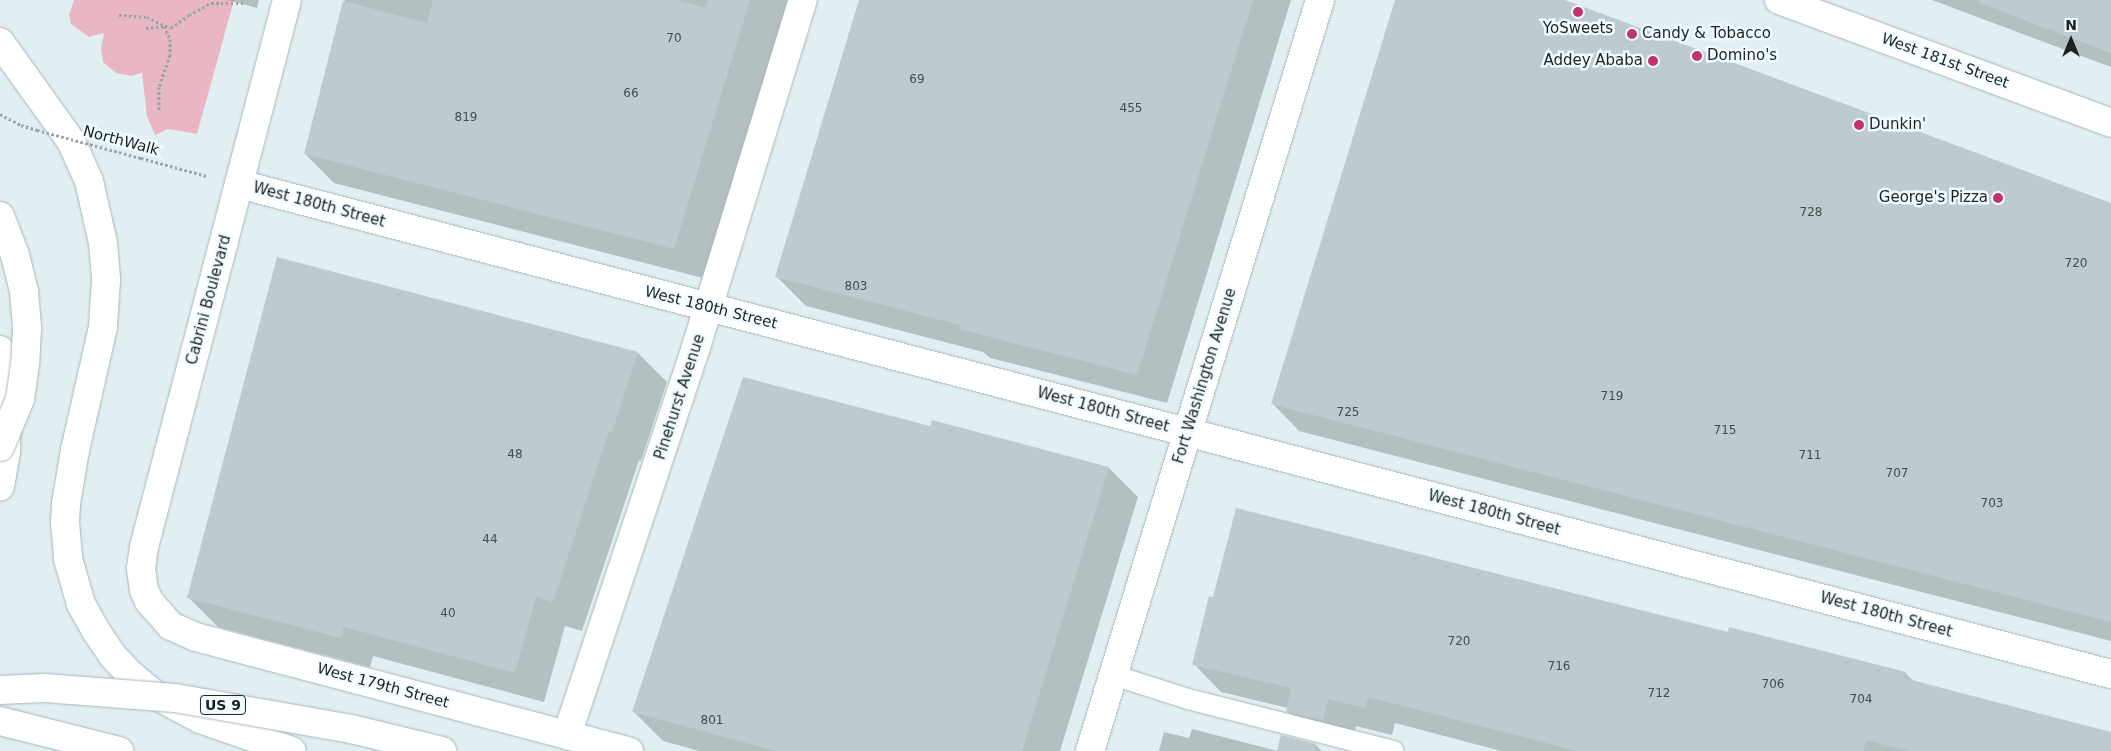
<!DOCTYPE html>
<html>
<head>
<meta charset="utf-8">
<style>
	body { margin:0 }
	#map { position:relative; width:2111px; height:751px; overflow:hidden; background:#e1eff2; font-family:"DejaVu Sans",sans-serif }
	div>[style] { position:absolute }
	.green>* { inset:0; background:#e9b7c4 }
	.shadow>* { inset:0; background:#0003 }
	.building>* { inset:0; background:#bdcbce }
	.path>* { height:3px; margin-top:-1.5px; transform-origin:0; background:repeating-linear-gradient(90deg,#99a4a7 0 2.5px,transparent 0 5px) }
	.roads { filter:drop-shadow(0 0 1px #a7b5b8) drop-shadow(0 0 1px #a7b5b8) }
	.service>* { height:20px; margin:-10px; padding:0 10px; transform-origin:10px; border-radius:10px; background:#fff }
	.minor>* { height:28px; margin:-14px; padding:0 14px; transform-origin:14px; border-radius:14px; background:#fff }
	.secondary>* { height:28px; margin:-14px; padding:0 14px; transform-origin:14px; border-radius:14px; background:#fff }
	.motorway>* { height:28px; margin:-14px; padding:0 14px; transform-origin:14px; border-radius:14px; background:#fff }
	.path-bridge>* { height:3px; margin-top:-1.5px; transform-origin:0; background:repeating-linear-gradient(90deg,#99a4a7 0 2.5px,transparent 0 5px) }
	.bridges { filter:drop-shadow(0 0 1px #a7b5b8) drop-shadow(0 0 1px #a7b5b8) }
	.motorway-bridge>* { height:28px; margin:-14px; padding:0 14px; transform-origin:14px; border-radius:14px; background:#fff }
	.dots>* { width:14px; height:14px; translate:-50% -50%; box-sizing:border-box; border:2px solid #f0fcff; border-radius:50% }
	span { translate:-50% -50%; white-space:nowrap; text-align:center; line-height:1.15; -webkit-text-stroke:5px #f0fcff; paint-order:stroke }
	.number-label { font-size:12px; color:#444c4e }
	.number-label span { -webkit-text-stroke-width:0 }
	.shield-label span { padding:1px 4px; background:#f0fcff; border:1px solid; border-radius:4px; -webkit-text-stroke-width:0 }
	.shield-label { font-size:14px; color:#1c2223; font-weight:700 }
	.poi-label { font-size:15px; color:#1c2223 }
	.left { translate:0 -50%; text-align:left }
	.right { translate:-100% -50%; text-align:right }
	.street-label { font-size:15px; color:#1c2223 }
	.north { position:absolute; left:2046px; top:15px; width:50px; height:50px; -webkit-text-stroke:4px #f0fcff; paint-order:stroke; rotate:0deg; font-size:14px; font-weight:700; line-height:20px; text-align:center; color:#1c2223 }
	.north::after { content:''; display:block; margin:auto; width:18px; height:22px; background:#1c2223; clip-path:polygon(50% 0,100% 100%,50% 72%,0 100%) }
</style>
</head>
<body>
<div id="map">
	<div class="green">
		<div style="clip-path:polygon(74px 0,234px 0,197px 134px,168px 129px,155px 135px,147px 116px,142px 73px,131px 76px,116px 73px,103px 62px,101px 48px,104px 33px,89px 37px,71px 24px,69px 15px)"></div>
	</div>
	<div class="shadow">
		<div style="clip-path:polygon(228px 0,259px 0,257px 8px)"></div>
		<div style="clip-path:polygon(345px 0,788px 0,703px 278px,334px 183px,305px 154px)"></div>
		<div style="clip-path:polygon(860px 0,1291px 0,1167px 403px,990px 358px,983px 352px,806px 306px,776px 276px)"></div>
		<div style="clip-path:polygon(1396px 0,1562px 0,2111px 205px,2111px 641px,1299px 431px,1273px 404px)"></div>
		<div style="clip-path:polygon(1932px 0,2111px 0,2111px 67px)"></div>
		<div style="clip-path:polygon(278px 259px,638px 353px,667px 382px,641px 461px,639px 460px,582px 631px,565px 626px,544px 702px,373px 656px,370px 667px,218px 627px,189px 598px)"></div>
		<div style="clip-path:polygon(931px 428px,1109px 468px,1138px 497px,1060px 751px,699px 751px,663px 741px,634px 712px)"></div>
		<div style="clip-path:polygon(1728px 634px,1905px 673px,1915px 682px,2111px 733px,2111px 751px,1501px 751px,1395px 723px,1392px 735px,1356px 726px,1350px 748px,1315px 739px,1287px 711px,1288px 708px,1221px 692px,1194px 664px)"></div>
		<div style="clip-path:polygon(1192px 729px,1278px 751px,1159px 751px,1164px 732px,1189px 738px)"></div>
		<div style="clip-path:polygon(1316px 745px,1322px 751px,1278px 751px)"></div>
	</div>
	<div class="building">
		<div style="clip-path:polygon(433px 0,676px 0,705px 8px,708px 0,750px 0,674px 249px,304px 154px,343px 1px,427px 23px)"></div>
		<div style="clip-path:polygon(859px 0,1253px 0,1137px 375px,959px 329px,960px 325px,775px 277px)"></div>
		<div style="clip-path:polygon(1395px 0,1565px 0,2111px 203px,2111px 622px,1271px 404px)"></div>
		<div style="clip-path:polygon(1979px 0,2111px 0,2111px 53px,1979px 3px)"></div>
		<div style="clip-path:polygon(277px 257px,638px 352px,612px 432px,609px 431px,553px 602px,536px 597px,515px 673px,344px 627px,341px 638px,187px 598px)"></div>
		<div style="clip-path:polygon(743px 377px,930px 426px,932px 420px,1109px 467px,1022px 751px,776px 751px,632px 712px)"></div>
		<div style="clip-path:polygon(1236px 508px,1728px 632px,1729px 627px,1906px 672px,1904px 678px,2111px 732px,2111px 751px,1908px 751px,1867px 740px,1863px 751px,1577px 751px,1368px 697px,1365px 708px,1328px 699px,1323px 721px,1286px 712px,1291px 688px,1192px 665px,1209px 596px,1213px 597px)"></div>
		<div style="clip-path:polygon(1281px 735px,1316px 744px,1314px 751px,1277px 751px)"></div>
	</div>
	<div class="path">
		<div style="left:119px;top:15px;width:28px;rotate:4deg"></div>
		<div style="left:147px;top:17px;width:26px;rotate:25deg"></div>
		<div style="left:171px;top:28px;width:22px;rotate:-36deg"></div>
		<div style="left:189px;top:15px;width:25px;rotate:-29deg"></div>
		<div style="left:211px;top:3px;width:32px"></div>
		<div style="left:146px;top:28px;width:18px;rotate:-6deg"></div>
		<div style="left:164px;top:26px;width:14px;rotate:65deg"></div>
		<div style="left:170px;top:39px;width:16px;rotate:90deg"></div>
		<div style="left:170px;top:55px;width:34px;rotate:109deg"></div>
		<div style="left:159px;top:87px;width:23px;rotate:90deg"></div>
		<div style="left:141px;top:158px;width:68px;rotate:15.3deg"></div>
	</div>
	<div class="roads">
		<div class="service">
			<div style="left:1113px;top:675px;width:79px;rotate:17.7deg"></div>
			<div style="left:1188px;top:699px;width:212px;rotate:14.2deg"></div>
		</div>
		<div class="minor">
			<div style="left:287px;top:0;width:565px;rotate:104.65deg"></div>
			<div style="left:144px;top:547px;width:22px;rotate:98deg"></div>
			<div style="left:141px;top:569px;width:21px;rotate:82deg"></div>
			<div style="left:144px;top:590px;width:12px;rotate:66deg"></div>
			<div style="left:149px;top:601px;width:33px;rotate:49deg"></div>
			<div style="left:171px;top:626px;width:27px;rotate:24deg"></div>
			<div style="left:196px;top:637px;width:448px;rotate:14.8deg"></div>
			<div style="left:239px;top:184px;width:1935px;rotate:14.67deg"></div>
			<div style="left:567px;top:735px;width:409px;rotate:-71.6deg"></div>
			<div style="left:696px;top:347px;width:363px;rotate:-72.9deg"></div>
		</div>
		<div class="secondary">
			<div style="left:1779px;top:0;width:354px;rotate:20.3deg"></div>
			<div style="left:1090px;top:751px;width:785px;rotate:-72.97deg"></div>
		</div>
		<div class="motorway">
			<div style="left:0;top:42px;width:122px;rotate:54.4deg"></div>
			<div style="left:71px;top:141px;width:44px;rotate:65.8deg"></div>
			<div style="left:89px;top:181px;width:64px;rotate:77.3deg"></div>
			<div style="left:103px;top:243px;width:37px;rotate:85deg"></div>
			<div style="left:106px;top:280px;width:47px;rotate:93.7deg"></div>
			<div style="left:103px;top:327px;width:126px;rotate:102.8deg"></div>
			<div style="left:75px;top:450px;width:55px;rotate:99.5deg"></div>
			<div style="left:66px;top:504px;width:18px;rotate:93deg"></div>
			<div style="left:65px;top:522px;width:37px;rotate:85deg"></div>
			<div style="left:68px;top:559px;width:47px;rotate:73.9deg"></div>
			<div style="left:81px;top:604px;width:31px;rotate:61deg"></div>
			<div style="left:96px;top:631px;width:29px;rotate:56deg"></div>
			<div style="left:112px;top:655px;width:26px;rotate:47deg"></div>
			<div style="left:130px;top:674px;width:33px;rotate:40deg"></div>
			<div style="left:155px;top:695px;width:51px;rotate:28.1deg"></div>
			<div style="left:200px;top:719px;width:97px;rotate:19.2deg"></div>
			<div style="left:0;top:350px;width:57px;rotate:83deg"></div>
			<div style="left:7px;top:407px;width:45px;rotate:91.3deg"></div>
			<div style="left:6px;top:452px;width:35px;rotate:100deg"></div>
			<div style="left:0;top:721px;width:123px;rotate:14.1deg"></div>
		</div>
	</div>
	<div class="path-bridge">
		<div style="left:0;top:114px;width:24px;rotate:28deg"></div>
		<div style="left:21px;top:125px;width:17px;rotate:17deg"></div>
		<div style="left:37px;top:130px;width:108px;rotate:15.1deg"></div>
	</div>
	<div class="bridges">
		<div class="motorway-bridge">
			<div style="left:0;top:216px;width:42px;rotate:69deg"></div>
			<div style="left:15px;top:255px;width:38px;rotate:76deg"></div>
			<div style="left:24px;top:292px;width:37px;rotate:85deg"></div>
			<div style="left:27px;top:329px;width:35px;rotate:93deg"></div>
			<div style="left:25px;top:364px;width:35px;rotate:98deg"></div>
			<div style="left:20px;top:399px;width:52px;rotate:112.6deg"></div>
			<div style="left:0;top:690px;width:45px;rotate:-2.5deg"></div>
			<div style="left:45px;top:688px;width:130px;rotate:4.4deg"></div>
			<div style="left:175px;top:698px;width:179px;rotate:10deg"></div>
			<div style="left:351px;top:729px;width:94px;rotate:13.6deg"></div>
		</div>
	</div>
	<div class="dots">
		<div style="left:1578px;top:12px;background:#bf346c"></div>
		<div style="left:1632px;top:34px;background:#bf346c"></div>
		<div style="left:1697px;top:56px;background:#bf346c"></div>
		<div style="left:1653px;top:61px;background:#bf346c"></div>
		<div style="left:1859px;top:125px;background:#bf346c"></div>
		<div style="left:1998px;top:198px;background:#bf346c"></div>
	</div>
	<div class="number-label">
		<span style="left:674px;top:39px">70</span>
		<span style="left:917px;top:80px">69</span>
		<span style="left:631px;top:94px">66</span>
		<span style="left:1131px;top:109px">455</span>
		<span style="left:466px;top:118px">819</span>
		<span style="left:1811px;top:213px">728</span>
		<span style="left:2076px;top:264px">720</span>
		<span style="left:856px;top:287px">803</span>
		<span style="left:1612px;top:397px">719</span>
		<span style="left:1348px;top:413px">725</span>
		<span style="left:1725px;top:431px">715</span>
		<span style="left:515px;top:455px">48</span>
		<span style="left:1810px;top:456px">711</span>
		<span style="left:1897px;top:474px">707</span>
		<span style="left:1992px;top:504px">703</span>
		<span style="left:490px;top:540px">44</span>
		<span style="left:448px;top:614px">40</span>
		<span style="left:1459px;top:642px">720</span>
		<span style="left:1559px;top:667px">716</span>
		<span style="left:1773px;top:685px">706</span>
		<span style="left:1659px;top:694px">712</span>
		<span style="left:1861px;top:700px">704</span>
		<span style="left:712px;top:721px">801</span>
	</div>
	<div class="shield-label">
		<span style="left:223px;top:705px">US 9</span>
	</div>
	<div class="poi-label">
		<span style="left:1578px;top:29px">YoSweets</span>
		<span class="left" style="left:1642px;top:34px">Candy &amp; Tobacco</span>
		<span class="left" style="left:1707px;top:56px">Domino's</span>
		<span class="right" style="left:1643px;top:61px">Addey Ababa</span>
		<span class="left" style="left:1869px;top:125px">Dunkin'</span>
		<span class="right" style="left:1988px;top:198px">George's Pizza</span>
	</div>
	<div class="street-label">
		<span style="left:1945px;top:61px;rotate:20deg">West 181st Street</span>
		<span style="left:121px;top:141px;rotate:15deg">NorthWalk</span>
		<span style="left:319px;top:205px;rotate:15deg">West 180th Street</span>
		<span style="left:209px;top:300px;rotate:-75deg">Cabrini Boulevard</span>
		<span style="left:711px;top:308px;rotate:14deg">West 180th Street</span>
		<span style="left:1205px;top:376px;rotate:-73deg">Fort Washington Avenue</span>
		<span style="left:680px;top:397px;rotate:-72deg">Pinehurst Avenue</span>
		<span style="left:1103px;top:410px;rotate:15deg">West 180th Street</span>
		<span style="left:1494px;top:513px;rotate:15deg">West 180th Street</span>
		<span style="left:1886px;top:615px;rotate:15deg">West 180th Street</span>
		<span style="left:383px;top:686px;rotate:15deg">West 179th Street</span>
	</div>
	<div class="north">N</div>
</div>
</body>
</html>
